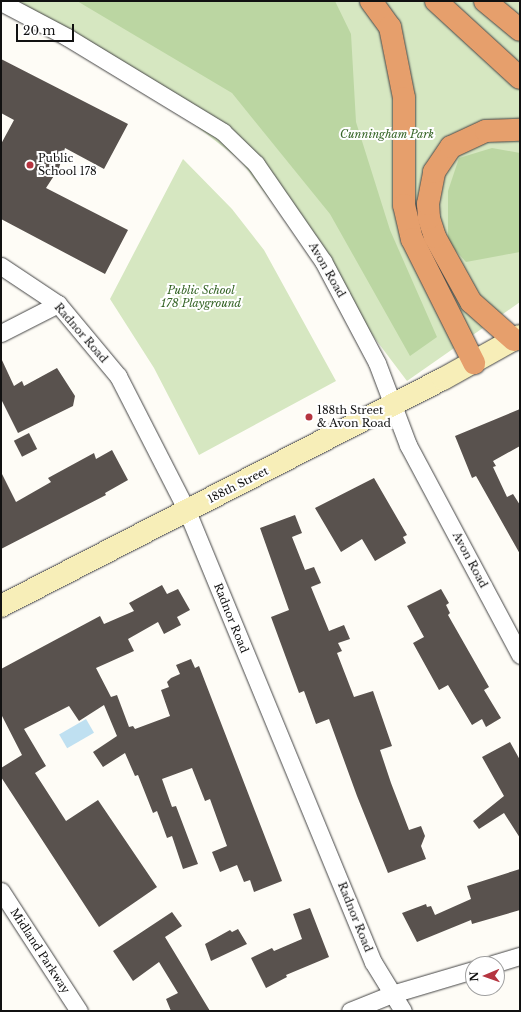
<!DOCTYPE html>
<html>
<head>
<meta charset="utf-8">
<style>
	body { margin:0 }
	#map { position:relative; width:521px; height:1012px; overflow:hidden; background:#fefcf6; font-family:"Libre Baskerville",serif }
	div>[style] { position:absolute }
	.green>* { inset:0; background:#d6e7c1 }
	.forest>* { inset:0; background:#bbd6a2 }
	.water>* { inset:0; background:#bfe0f1; transform-origin:0 0 }
	.building>* { inset:0; background:#59524e; transform-origin:0 0 }
	.roads { filter:drop-shadow(0 0 1px #444) drop-shadow(0 0 1px #444) }
	.street>* { height:17px; margin:-8.5px; padding:0 8.5px; transform-origin:8.5px; border-radius:8.5px; background:#fff }
	.secondary>* { height:22px; margin:-11px; padding:0 11px; transform-origin:11px; border-radius:11px; background:#f7eeb8 }
	.highway>* { height:22px; margin:-11px; padding:0 11px; transform-origin:11px; border-radius:11px; background:#e69f6c }
	.dots>* { width:11px; height:11px; translate:-50% -50%; box-sizing:border-box; border:2px solid #fff; border-radius:50% }
	span { translate:-50% -50%; white-space:nowrap; text-align:center; line-height:1.15; -webkit-text-stroke:4px #fff; paint-order:stroke }
	.park-label { font-size:11px; color:#356426; font-style:italic }
	.poi-label { font-size:11px; color:#111 }
	.left { translate:0 -50%; text-align:left }
	.street-label { font-size:11px; color:#111 }
	.frame { position:absolute; inset:0; border:2px solid #111; pointer-events:none }
	.north { position:absolute; left:465px; top:956px; width:40px; height:40px; box-sizing:border-box; background:#fff; border:1px solid #a0a0a0; border-radius:50%; rotate:268deg; font-size:11px; font-weight:700; line-height:16px; text-align:center; color:#111 }
	.north::after { content:''; display:block; margin:auto; width:14px; height:18px; background:#b53540; clip-path:polygon(50% 0,100% 100%,50% 72%,0 100%) }
	.scale { position:absolute; left:16px; top:24px; width:58px; height:18px; box-sizing:border-box; border:2px solid #111; border-top:0; padding-left:5px; font-size:12px; line-height:14px; white-space:nowrap; color:#111; -webkit-text-stroke:3px #fff; paint-order:stroke }
</style>
</head>
<body>
<div id="map">
	<div class="green">
		<div style="clip-path:polygon(1px 1px,520px 1px,520px 302px,407px 381px,240px 160px,150px 90px)"></div>
		<div style="clip-path:polygon(183px 159px,232px 209px,264px 250px,336px 381px,199px 455px,154px 368px,110px 299px)"></div>
	</div>
	<div class="forest">
		<div style="clip-path:polygon(77px 1px,335px 1px,351px 34px,356px 122px,390px 230px,437px 337px,410px 356px,330px 214px,232px 93px)"></div>
		<div style="clip-path:polygon(492px 148px,520px 153px,520px 252px,466px 262px,448px 242px,448px 191px,459px 158px)"></div>
	</div>
	<div class="water">
		<div style="left:86px;top:719px;width:16px;height:31px;rotate:60deg"></div>
	</div>
	<div class="building">
		<div style="clip-path:polygon(1px 59px,128px 124px,104px 169px,65px 148px,59px 168px,46px 188px,128px 230px,105px 274px,1px 219px,1px 144px,14px 120px,1px 113px)"></div>
		<div style="clip-path:polygon(1px 358px,14px 386px,22px 381px,24px 386px,57px 368px,75px 396px,73px 406px,18px 433px,1px 399px)"></div>
		<div style="clip-path:polygon(520px 409px,520px 446px,493px 461px,496px 466px,493px 467px,507px 497px,513px 494px,520px 505px,520px 554px,476px 476px,472px 478px,455px 436px)"></div>
		<div style="left:29px;top:433px;width:18px;height:17px;rotate:63deg"></div>
		<div style="clip-path:polygon(112px 450px,128px 480px,105px 493px,106px 495px,1px 549px,1px 472px,16px 502px,51px 482px,48px 478px,94px 453px,96px 459px)"></div>
		<div style="clip-path:polygon(374px 478px,407px 535px,403px 537px,406px 543px,375px 561px,362px 539px,341px 552px,315px 508px)"></div>
		<div style="clip-path:polygon(295px 515px,302px 533px,292px 537px,305px 570px,314px 567px,321px 583px,311px 587px,329px 631px,344px 625px,350px 639px,338px 643px,342px 651px,337px 653px,354px 697px,373px 691px,392px 746px,380px 750px,391px 783px,409px 830px,421px 826px,425px 836px,421px 846px,426px 859px,388px 873px,357px 796px,329px 719px,316px 724px,304px 691px,299px 693px,271px 617px,289px 610px,260px 528px)"></div>
		<div style="clip-path:polygon(162px 585px,167px 594px,178px 589px,190px 610px,177px 617px,181px 625px,164px 634px,158px 622px,128px 639px,134px 651px,96px 668px,111px 697px,117px 695px,129px 727px,133px 726px,135px 729px,170px 716px,161px 690px,169px 687px,167px 682px,171px 678px,180px 674px,176px 665px,191px 659px,195px 668px,199px 666px,282px 881px,254px 892px,250px 880px,244px 882px,237px 865px,220px 872px,212px 852px,227px 846px,210px 799px,205px 801px,192px 768px,162px 779px,172px 807px,176px 806px,198px 864px,183px 869px,172px 836px,167px 838px,157px 811px,153px 813px,138px 775px,135px 776px,125px 753px,103px 767px,93px 752px,117px 736px,104px 705px,79px 721px,69px 706px,24px 729px,46px 766px,35px 773px,66px 821px,98px 800px,157px 887px,99px 927px,1px 777px,1px 768px,22px 755px,1px 714px,1px 669px,100px 616px,104px 624px,134px 611px,129px 603px)"></div>
		<div style="clip-path:polygon(441px 589px,449px 603px,446px 605px,450px 613px,448px 615px,489px 687px,484px 690px,501px 718px,486px 727px,482px 719px,472px 725px,448px 685px,439px 690px,413px 643px,424px 637px,407px 606px)"></div>
		<div style="clip-path:polygon(510px 742px,520px 760px,520px 838px,504px 813px,479px 829px,473px 821px,504px 796px,482px 757px)"></div>
		<div style="clip-path:polygon(520px 869px,520px 910px,472px 924px,471px 920px,417px 942px,402px 913px,426px 904px,427px 907px,431px 906px,435px 915px,471px 899px,467px 886px)"></div>
		<div style="clip-path:polygon(310px 908px,329px 957px,286px 975px,287px 977px,266px 988px,251px 958px,272px 948px,274px 951px,302px 939px,293px 914px)"></div>
		<div style="clip-path:polygon(172px 912px,182px 926px,165px 937px,210px 1011px,171px 1011px,166px 999px,178px 993px,159px 962px,133px 981px,113px 951px)"></div>
		<div style="clip-path:polygon(238px 929px,247px 944px,211px 961px,205px 944px,230px 930px,232px 932px)"></div>
	</div>
	<div class="roads">
		<div class="street">
			<div style="left:1px;top:2px;width:75px;rotate:27.9deg"></div>
			<div style="left:67px;top:37px;width:183px;rotate:31.3deg"></div>
			<div style="left:223px;top:132px;width:46px;rotate:44.1deg"></div>
			<div style="left:256px;top:164px;width:118px;rotate:55.4deg"></div>
			<div style="left:323px;top:261px;width:115px;rotate:62.1deg"></div>
			<div style="left:377px;top:363px;width:88px;rotate:69.3deg"></div>
			<div style="left:408px;top:445px;width:238px;rotate:61.9deg"></div>
			<div style="left:1px;top:266px;width:69px;rotate:33.7deg"></div>
			<div style="left:58px;top:304px;width:94px;rotate:50.2deg"></div>
			<div style="left:118px;top:376px;width:152px;rotate:62.9deg"></div>
			<div style="left:187px;top:511px;width:488px;rotate:67.6deg"></div>
			<div style="left:373px;top:962px;width:57px;rotate:58.5deg"></div>
			<div style="left:1px;top:333px;width:64px;rotate:-27deg"></div>
			<div style="left:1px;top:891px;width:143px;rotate:57deg"></div>
			<div style="left:493px;top:964px;width:28px;rotate:-17deg"></div>
			<div style="left:350px;top:1011px;width:45px;rotate:-22deg"></div>
			<div style="left:392px;top:994px;width:84px;rotate:-16.5deg"></div>
		</div>
		<div class="secondary">
			<div style="left:1px;top:606px;width:497px;rotate:-27.2deg"></div>
			<div style="left:443px;top:379px;width:88px;rotate:-29.2deg"></div>
		</div>
		<div class="highway">
			<div style="left:371px;top:1px;width:32px;rotate:54deg"></div>
			<div style="left:390px;top:27px;width:72px;rotate:78.8deg"></div>
			<div style="left:404px;top:98px;width:107px;rotate:90deg"></div>
			<div style="left:404px;top:205px;width:35px;rotate:77deg"></div>
			<div style="left:412px;top:239px;width:139px;rotate:63.4deg"></div>
			<div style="left:436px;top:1px;width:114px;rotate:42.5deg"></div>
			<div style="left:485px;top:1px;width:45px;rotate:39.6deg"></div>
			<div style="left:514px;top:340px;width:57px;rotate:-138.5deg"></div>
			<div style="left:471px;top:302px;width:74px;rotate:-119deg"></div>
			<div style="left:435px;top:237px;width:20px;rotate:-108deg"></div>
			<div style="left:429px;top:218px;width:14px;rotate:-94deg"></div>
			<div style="left:428px;top:204px;width:33px;rotate:-79deg"></div>
			<div style="left:434px;top:172px;width:30px;rotate:-56deg"></div>
			<div style="left:451px;top:147px;width:38px;rotate:-25deg"></div>
			<div style="left:486px;top:131px;width:34px;rotate:-2deg"></div>
		</div>
	</div>
	<div class="dots">
		<div style="left:30px;top:165px;background:#b53540"></div>
		<div style="left:309px;top:417px;background:#b53540"></div>
	</div>
	<div class="park-label">
		<span style="left:387px;top:134px">Cunningham Park</span>
		<span style="left:201px;top:297px">Public School<br>178 Playground</span>
	</div>
	<div class="poi-label">
		<span class="left" style="left:38px;top:165px">Public<br>School 178</span>
		<span class="left" style="left:317px;top:417px">188th Street<br>&amp; Avon Road</span>
	</div>
	<div class="street-label">
		<span style="left:327px;top:270px;rotate:60deg">Avon Road</span>
		<span style="left:81px;top:333px;rotate:49deg">Radnor Road</span>
		<span style="left:238px;top:485px;rotate:-27deg">188th Street</span>
		<span style="left:470px;top:560px;rotate:62deg">Avon Road</span>
		<span style="left:231px;top:618px;rotate:68deg">Radnor Road</span>
		<span style="left:355px;top:917px;rotate:68deg">Radnor Road</span>
		<span style="left:40px;top:951px;rotate:57deg">Midland Parkway</span>
	</div>
	<div class="frame"></div>
	<div class="north">N</div>
	<div class="scale">20 m</div>
</div>
</body>
</html>
